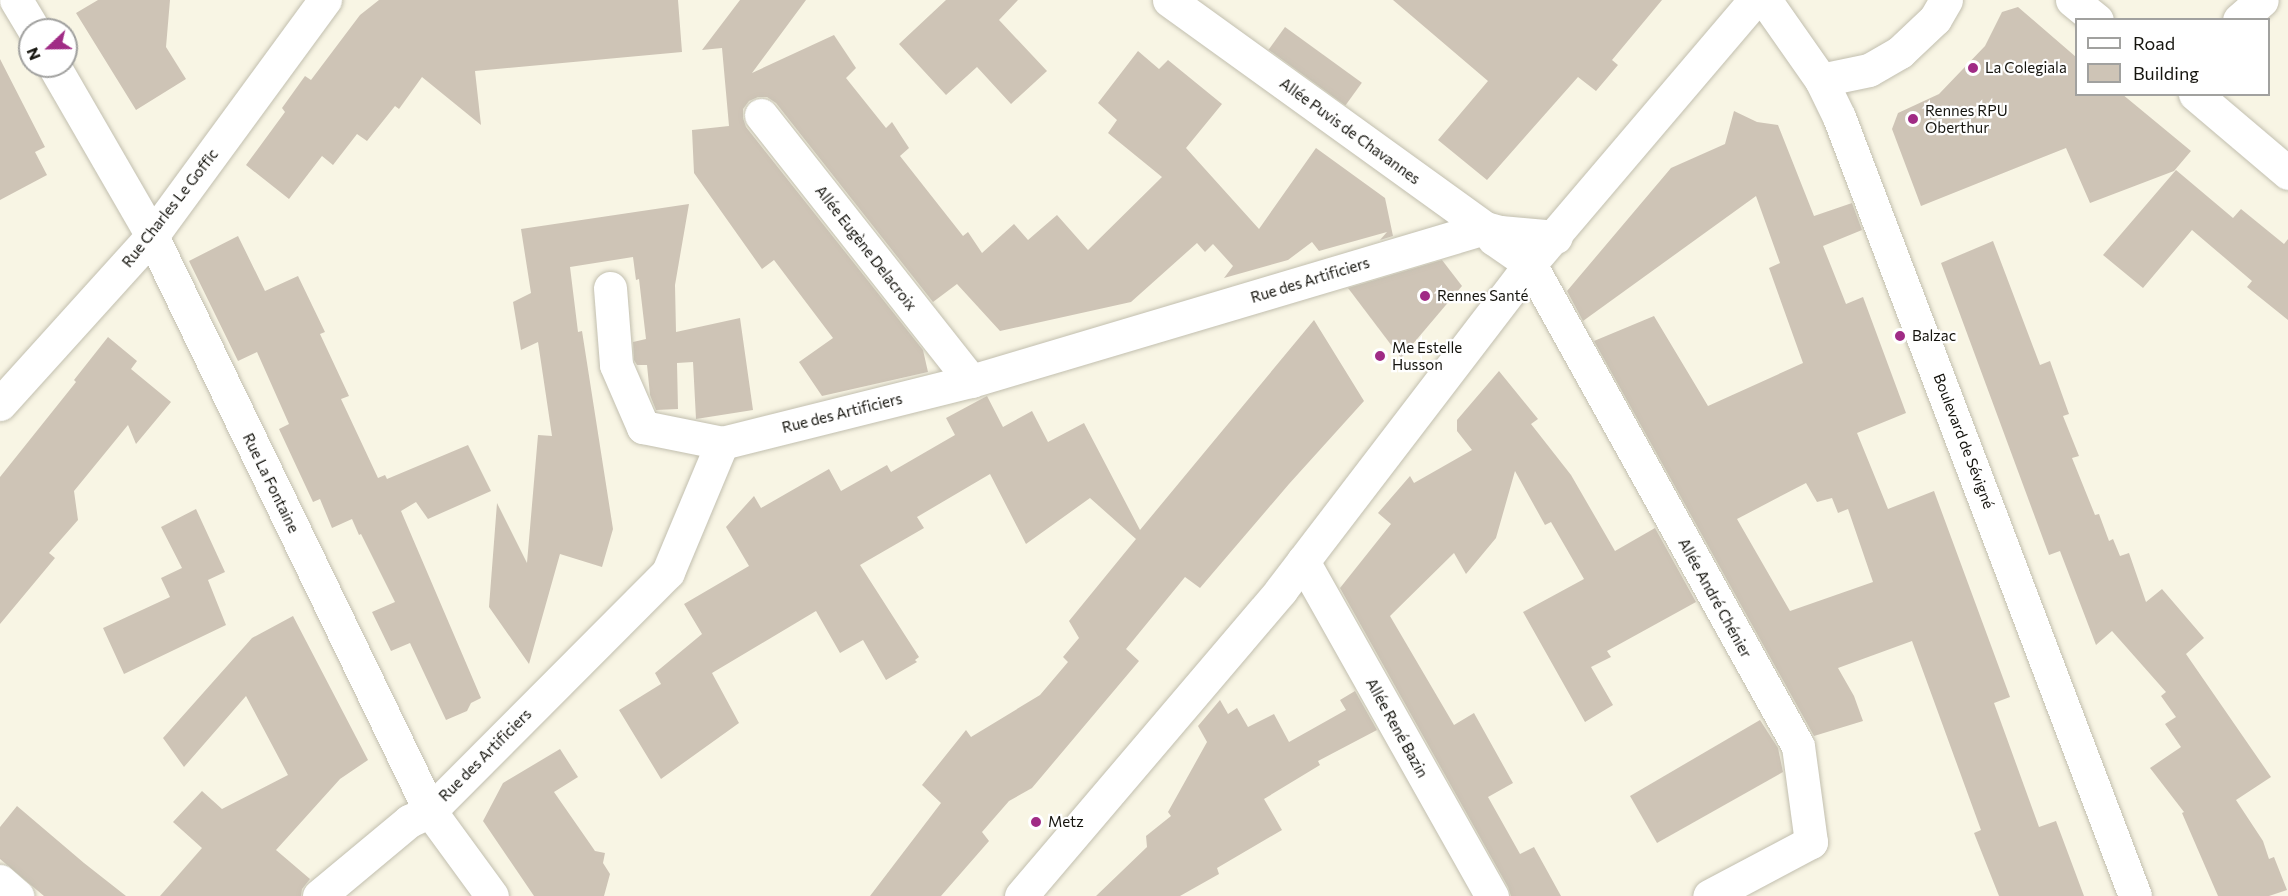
<!DOCTYPE html>
<html>
<head>
<meta charset="utf-8">
<style>
	body { margin:0 }
	#map { position:relative; width:2288px; height:896px; overflow:hidden; background:#f8f5e4; font-family:Commissioner,sans-serif }
	div>[style] { position:absolute }
	.building>* { inset:0; background:#cec4b6; transform-origin:0 0 }
	.roads { filter:drop-shadow(0 0 2px #c2bfaf) drop-shadow(0 0 2px #c2bfaf) }
	.street>* { height:33px; margin:-16.5px; padding:0 16.5px; transform-origin:16.5px; border-radius:16.5px; background:#fff }
	.secondary>* { height:33px; margin:-16.5px; padding:0 16.5px; transform-origin:16.5px; border-radius:16.5px; background:#fff }
	.dots>* { width:16px; height:16px; translate:-50% -50%; box-sizing:border-box; border:3px solid #fff; border-radius:50% }
	span { translate:-50% -50%; white-space:nowrap; text-align:center; line-height:1.15; -webkit-text-stroke:4.5px #fff; paint-order:stroke }
	.poi-label { font-size:15px; color:#15140e }
	.left { translate:0 -50%; text-align:left }
	.street-label { font-size:15px; color:#15140e }
	.legend { position:absolute; left:2075px; top:18px; width:195px; height:78px; box-sizing:border-box; background:#fff; border:2px solid #a1a19f; margin:0; padding:8px 10px; list-style:none; font-size:18px; color:#15140e }
	.legend li { display:flex; align-items:center; gap:12px; height:30px }
	.legend b { width:30px; border:2px solid #a1a19f }
	.north { position:absolute; left:18px; top:18px; width:60px; height:60px; box-sizing:border-box; background:#fff; border:2px solid #a1a19f; border-radius:50%; rotate:248deg; font-size:16px; font-weight:700; line-height:24px; text-align:center; color:#15140e }
	.north::after { content:''; display:block; margin:auto; width:21px; height:27px; background:#a02b85; clip-path:polygon(50% 0,100% 100%,50% 72%,0 100%) }
</style>
</head>
<body>
<div id="map">
	<div class="building">
		<div style="clip-path:polygon(98px 0,170px 0,166px 47px,186px 79px,136px 110px,76px 13px)"></div>
		<div style="clip-path:polygon(379px 0,678px 0,682px 52px,475px 71px,481px 125px,422px 77px,399px 109px,395px 106px,367px 141px,357px 134px,333px 165px,322px 156px,289px 199px,246px 165px,285px 112px,282px 108px,305px 76px,311px 80px,360px 15px)"></div>
		<div style="clip-path:polygon(740px 0,806px 0,752px 73px,834px 35px,856px 68px,846px 78px,886px 128px,892px 122px,909px 148px,900px 156px,963px 236px,968px 232px,982px 253px,1014px 224px,1028px 240px,1057px 215px,1088px 250px,1162px 177px,1108px 133px,1117px 120px,1098px 103px,1138px 51px,1159px 69px,1168px 60px,1222px 104px,1186px 148px,1259px 229px,1316px 148px,1385px 198px,1393px 236px,1380px 240px,1387px 232px,1319px 251px,1312px 242px,1288px 260px,1224px 278px,1233px 266px,1213px 244px,1205px 252px,1197px 243px,1131px 302px,1000px 331px,957px 284px,933px 302px,776px 103px,767px 97px,758px 97px,749px 101px,743px 109px,743px 118px,746px 127px,923px 350px,928px 372px,822px 396px,799px 362px,833px 338px,774px 260px,762px 269px,694px 173px,692px 130px,729px 126px,722px 48px,702px 50px)"></div>
		<div style="clip-path:polygon(946px 0,1018px 0,999px 20px,1047px 71px,1011px 104px,977px 67px,946px 95px,899px 44px)"></div>
		<div style="clip-path:polygon(1393px 0,1662px 0,1612px 60px,1618px 65px,1596px 91px,1578px 77px,1487px 180px,1438px 140px,1488px 81px)"></div>
		<div style="clip-path:polygon(2018px 7px,2076px 57px,2076px 94px,2122px 94px,2191px 151px,2174px 171px,2090px 203px,2066px 148px,1921px 206px,1892px 129px,1898px 113px,1939px 94px,1985px 46px,2002px 12px)"></div>
		<div style="left:1285px;top:27px;width:95px;height:28px;rotate:36deg"></div>
		<div style="clip-path:polygon(0 59px,45px 147px,35px 152px,47px 175px,0 200px)"></div>
		<div style="clip-path:polygon(evenodd,1734px 111px,1757px 122px,1778px 125px,1814px 216px,1852px 203px,1862px 230px,1823px 246px,1846px 304px,1863px 297px,1906px 413px,1857px 433px,1888px 509px,1934px 491px,2010px 697px,1994px 703px,2039px 827px,2056px 821px,2084px 896px,1999px 896px,1974px 833px,1981px 830px,1912px 641px,1838px 668px,1854px 696px,1863px 721px,1814px 736px,1594px 341px,1654px 316px,1708px 406px,1803px 363px,1769px 268px,1780px 263px,1756px 196px,1583px 321px,1567px 291px,1671px 168px,1725px 144px,1734px 111px,1806px 483px,1817px 502px,1832px 498px,1838px 513px,1848px 509px,1873px 582px,1790px 611px,1737px 519px,1806px 483px)"></div>
		<div style="clip-path:polygon(2176px 170px,2233px 218px,2241px 209px,2284px 244px,2288px 239px,2288px 320px,2247px 287px,2252px 281px,2192px 230px,2143px 288px,2103px 255px)"></div>
		<div style="clip-path:polygon(689px 204px,675px 285px,676px 332px,740px 318px,753px 410px,696px 419px,693px 362px,677px 363px,678px 409px,656px 410px,650px 395px,647px 365px,637px 365px,634px 360px,633px 342px,646px 339px,639px 279px,636px 280px,633px 257px,570px 267px,578px 332px,582px 331px,613px 529px,602px 567px,560px 554px,529px 664px,489px 607px,497px 503px,527px 563px,538px 435px,552px 436px,538px 342px,521px 350px,513px 302px,531px 293px,521px 229px)"></div>
		<div style="clip-path:polygon(238px 236px,265px 291px,298px 276px,325px 332px,320px 334px,349px 396px,341px 399px,378px 478px,385px 475px,387px 479px,468px 445px,491px 491px,428px 519px,416px 502px,401px 511px,481px 698px,471px 703px,467px 711px,446px 720px,410px 643px,391px 651px,372px 612px,395px 602px,361px 534px,359px 535px,352px 519px,332px 528px,320px 499px,313px 502px,279px 429px,289px 424px,257px 352px,238px 361px,189px 261px)"></div>
		<div style="clip-path:polygon(1993px 241px,2040px 365px,2050px 361px,2069px 414px,2063px 416px,2079px 456px,2072px 458px,2095px 515px,2099px 514px,2109px 541px,2113px 539px,2120px 556px,2129px 553px,2146px 602px,2162px 589px,2204px 638px,2186px 654px,2271px 777px,2236px 800px,2263px 841px,2269px 859px,2274px 857px,2287px 890px,2269px 896px,2218px 896px,2182px 813px,2184px 812px,2150px 768px,2181px 747px,2165px 724px,2176px 717px,2161px 696px,2166px 692px,2112px 631px,2096px 645px,2060px 551px,2049px 555px,1941px 263px)"></div>
		<div style="clip-path:polygon(1442px 260px,1462px 286px,1401px 358px,1348px 288px)"></div>
		<div style="clip-path:polygon(1314px 320px,1364px 401px,1289px 484px,1200px 588px,1185px 577px,1126px 649px,1139px 661px,1032px 788px,1009px 801px,982px 832px,989px 841px,941px 896px,870px 896px,941px 803px,922px 785px,966px 730px,971px 737px,1040px 695px,1068px 662px,1063px 657px,1079px 638px,1069px 621px,1136px 539px,1090px 498px,1026px 544px,990px 474px,917px 517px,924px 528px,860px 565px,919px 657px,915px 660px,917px 662px,886px 680px,863px 640px,840px 653px,816px 611px,712px 673px,739px 723px,661px 779px,619px 710px,661px 684px,655px 673px,702px 634px,684px 604px,749px 566px,726px 527px,754px 496px,761px 508px,829px 469px,841px 491px,887px 465px,891px 472px,955px 435px,946px 418px,987px 396px,1003px 427px,1032px 411px,1048px 442px,1084px 423px,1140px 530px)"></div>
		<div style="clip-path:polygon(108px 337px,137px 361px,131px 369px,171px 402px,136px 444px,128px 425px,74px 491px,78px 520px,49px 553px,55px 558px,0 624px,0 477px,76px 382px,74px 380px)"></div>
		<div style="clip-path:polygon(1499px 371px,1538px 419px,1531px 424px,1571px 475px,1615px 551px,1655px 528px,1696px 602px,1607px 651px,1611px 657px,1591px 667px,1613px 705px,1585px 722px,1523px 612px,1584px 579px,1551px 522px,1545px 525px,1515px 471px,1496px 538px,1466px 574px,1454px 553px,1390px 616px,1454px 725px,1474px 713px,1513px 783px,1488px 797px,1520px 854px,1534px 847px,1561px 896px,1511px 896px,1508px 887px,1340px 588px,1391px 524px,1378px 513px,1410px 476px,1414px 483px,1472px 450px,1457px 431px,1457px 420px)"></div>
		<div style="clip-path:polygon(196px 509px,225px 572px,208px 580px,226px 625px,124px 674px,103px 628px,170px 597px,161px 578px,182px 568px,161px 527px)"></div>
		<div style="clip-path:polygon(293px 616px,368px 760px,340px 779px,276px 850px,310px 879px,302px 889px,301px 896px,160px 896px,202px 848px,173px 822px,202px 791px,222px 809px,288px 775px,246px 696px,184px 767px,163px 738px,252px 638px)"></div>
		<div style="clip-path:polygon(1355px 691px,1377px 730px,1318px 761px,1320px 765px,1264px 799px,1282px 830px,1217px 868px,1219px 874px,1180px 896px,1096px 896px,1147px 847px,1146px 836px,1171px 816px,1168px 812px,1207px 742px,1198px 726px,1220px 700px,1228px 714px,1237px 708px,1248px 727px,1274px 714px,1289px 742px,1346px 710px,1340px 700px)"></div>
		<div style="clip-path:polygon(1760px 720px,1778px 748px,1783px 772px,1657px 843px,1630px 796px)"></div>
		<div style="clip-path:polygon(560px 749px,578px 777px,554px 792px,595px 851px,605px 853px,603px 863px,610px 874px,604px 896px,534px 896px,483px 821px,503px 783px)"></div>
		<div style="clip-path:polygon(17px 806px,84px 863px,126px 896px,44px 896px,0 859px,0 827px)"></div>
	</div>
	<div class="roads">
		<div class="street">
			<div style="left:16px;top:0;width:35px;rotate:59deg"></div>
			<div style="left:1169px;top:0;width:390px;rotate:35.8deg"></div>
			<div style="left:1485px;top:228px;width:14px;rotate:51deg"></div>
			<div style="left:1494px;top:239px;width:44px;rotate:34.8deg"></div>
			<div style="left:1530px;top:264px;width:551px;rotate:60.93deg"></div>
			<div style="left:1798px;top:746px;width:97px;rotate:82.3deg"></div>
			<div style="left:1811px;top:842px;width:115px;rotate:152.1deg"></div>
			<div style="left:2072px;top:0;width:32px;rotate:39deg"></div>
			<div style="left:2239px;top:20px;width:30px;rotate:-41deg"></div>
			<div style="left:54px;top:66px;width:196px;rotate:60deg"></div>
			<div style="left:152px;top:236px;width:639px;rotate:64.2deg"></div>
			<div style="left:430px;top:811px;width:105px;rotate:53.9deg"></div>
			<div style="left:1821px;top:80px;width:49px;rotate:-11.8deg"></div>
			<div style="left:1869px;top:70px;width:36px;rotate:-30deg"></div>
			<div style="left:1900px;top:52px;width:48px;rotate:-43.3deg"></div>
			<div style="left:1935px;top:19px;width:22px;rotate:-60deg"></div>
			<div style="left:2195px;top:94px;width:122px;rotate:40.3deg"></div>
			<div style="left:761px;top:115px;width:339px;rotate:51.7deg"></div>
			<div style="left:610px;top:288px;width:77px;rotate:85.5deg"></div>
			<div style="left:616px;top:365px;width:68px;rotate:66.5deg"></div>
			<div style="left:643px;top:427px;width:81px;rotate:11.4deg"></div>
			<div style="left:0;top:404px;width:227px;rotate:-47.9deg"></div>
			<div style="left:152px;top:236px;width:293px;rotate:-53.8deg"></div>
			<div style="left:1303px;top:561px;width:385px;rotate:60.6deg"></div>
			<div style="left:0;top:881px;width:23px;rotate:41deg"></div>
			<div style="left:319px;top:896px;width:117px;rotate:-39.8deg"></div>
			<div style="left:409px;top:821px;width:23px;rotate:-25deg"></div>
			<div style="left:430px;top:811px;width:337px;rotate:-45.1deg"></div>
			<div style="left:668px;top:572px;width:140px;rotate:-67.3deg"></div>
			<div style="left:722px;top:443px;width:257px;rotate:-14deg"></div>
			<div style="left:971px;top:381px;width:536px;rotate:-16.58deg"></div>
			<div style="left:1485px;top:228px;width:16px;rotate:15deg"></div>
			<div style="left:1500px;top:232px;width:56px;rotate:5.1deg"></div>
		</div>
		<div class="secondary">
			<div style="left:1765px;top:0;width:98px;rotate:55deg"></div>
			<div style="left:1821px;top:80px;width:41px;rotate:64.1deg"></div>
			<div style="left:1839px;top:117px;width:833px;rotate:69.19deg"></div>
			<div style="left:1021px;top:896px;width:402px;rotate:-49.6deg"></div>
			<div style="left:1281px;top:590px;width:410px;rotate:-52.6deg"></div>
			<div style="left:1530px;top:264px;width:347px;rotate:-49.6deg"></div>
		</div>
	</div>
	<div class="dots">
		<div style="left:1973px;top:68px;background:#a02b85"></div>
		<div style="left:1913px;top:119px;background:#a02b85"></div>
		<div style="left:1425px;top:296px;background:#a02b85"></div>
		<div style="left:1900px;top:336px;background:#a02b85"></div>
		<div style="left:1380px;top:356px;background:#a02b85"></div>
		<div style="left:1036px;top:822px;background:#a02b85"></div>
	</div>
	<div class="poi-label">
		<span class="left" style="left:1985px;top:68px">La Colegiala</span>
		<span class="left" style="left:1925px;top:119px">Rennes RPU<br>Oberthur</span>
		<span class="left" style="left:1437px;top:296px">Rennes Santé</span>
		<span class="left" style="left:1912px;top:336px">Balzac</span>
		<span class="left" style="left:1392px;top:356px">Me Estelle<br>Husson</span>
		<span class="left" style="left:1048px;top:822px">Metz</span>
	</div>
	<div class="street-label">
		<span style="left:1350px;top:131px;rotate:36deg">Allée Puvis de Chavannes</span>
		<span style="left:170px;top:208px;rotate:-52deg">Rue Charles Le Goffic</span>
		<span style="left:866px;top:248px;rotate:52deg">Allée Eugène Delacroix</span>
		<span style="left:1310px;top:280px;rotate:-17deg">Rue des Artificiers</span>
		<span style="left:842px;top:413px;rotate:-14deg">Rue des Artificiers</span>
		<span style="left:1964px;top:441px;rotate:69deg">Boulevard de Sévigné</span>
		<span style="left:271px;top:483px;rotate:64deg">Rue La Fontaine</span>
		<span style="left:1715px;top:598px;rotate:61deg">Allée André Chénier</span>
		<span style="left:1397px;top:728px;rotate:61deg">Allée René Bazin</span>
		<span style="left:485px;top:755px;rotate:-45deg">Rue des Artificiers</span>
	</div>
	<ul class="legend">
	<li><b style="height:8px;background:#fff"></b>Road</li>
	<li><b style="height:16px;background:#cec4b6"></b>Building</li>
	</ul>
	<div class="north">N</div>
</div>
</body>
</html>
